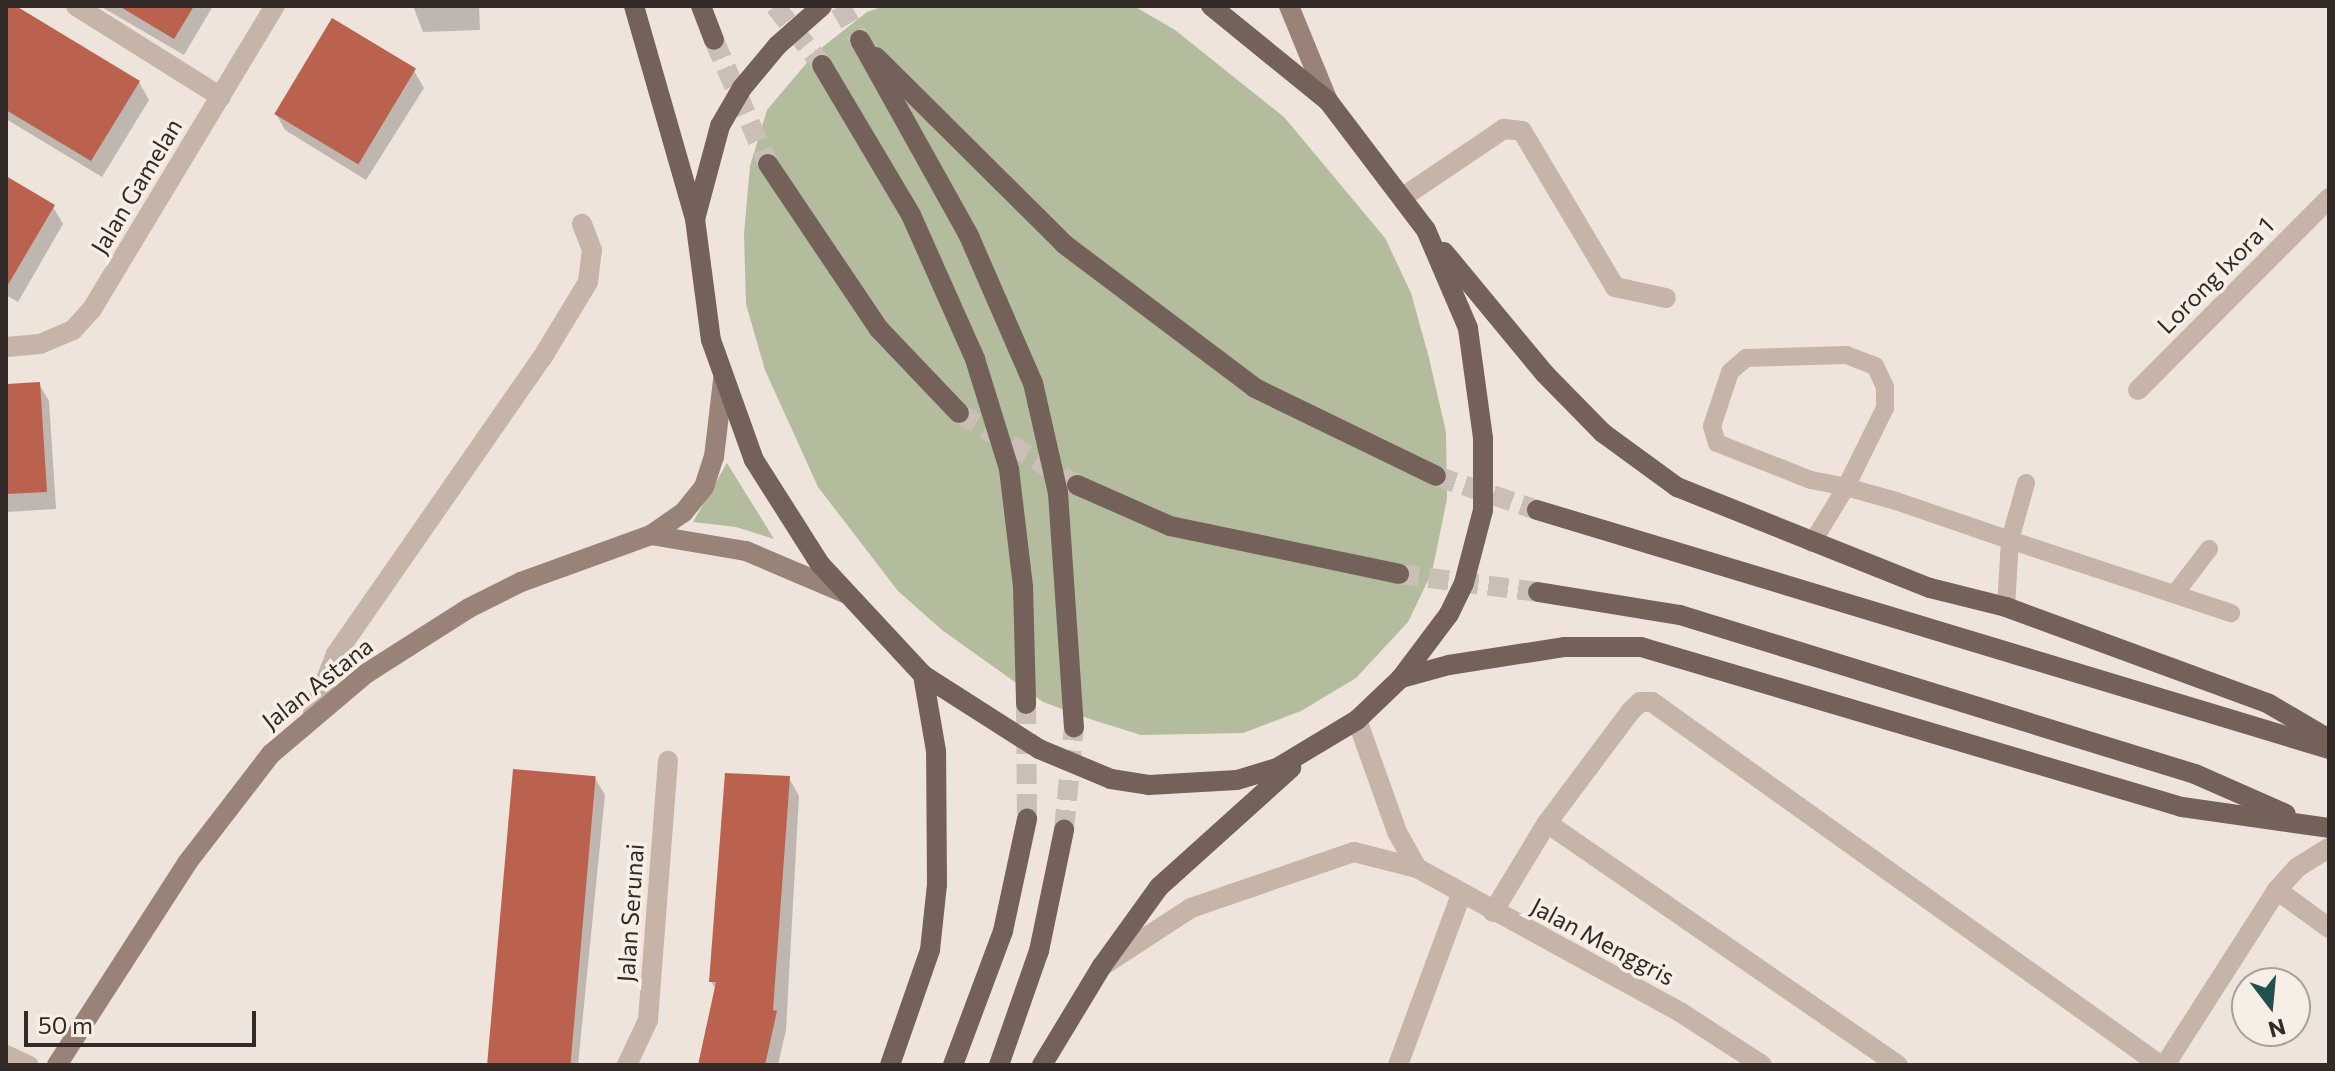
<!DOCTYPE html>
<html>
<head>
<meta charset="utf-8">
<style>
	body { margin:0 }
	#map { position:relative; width:2335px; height:1071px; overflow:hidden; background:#efe4db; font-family:Commissioner,sans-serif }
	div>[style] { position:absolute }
	.green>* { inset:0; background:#b3bc9c }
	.shadow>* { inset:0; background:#0003 }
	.building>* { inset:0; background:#ba624d; transform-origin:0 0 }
	.primary-tunnel>* { height:20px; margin-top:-10px; transform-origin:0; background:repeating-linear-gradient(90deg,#c9bfb7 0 20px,transparent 0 30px) }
	.lane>* { height:18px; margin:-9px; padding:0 9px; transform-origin:9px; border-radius:9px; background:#c6b4a8 }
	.street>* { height:20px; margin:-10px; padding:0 10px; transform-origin:10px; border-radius:10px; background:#c6b4a8 }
	.secondary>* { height:20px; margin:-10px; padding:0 10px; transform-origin:10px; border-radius:10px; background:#998379 }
	.primary>* { height:20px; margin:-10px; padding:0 10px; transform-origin:10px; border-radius:10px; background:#74615a }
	span { translate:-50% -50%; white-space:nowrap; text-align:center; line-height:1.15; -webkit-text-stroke:7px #f7eee6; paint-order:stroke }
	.street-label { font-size:24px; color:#332a27 }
	.frame { position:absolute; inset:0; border:8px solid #332a27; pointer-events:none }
	.north { position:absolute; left:2231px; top:967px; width:80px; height:80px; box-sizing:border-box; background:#f7eee6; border:2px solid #a9a09a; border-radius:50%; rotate:164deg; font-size:22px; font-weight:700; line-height:32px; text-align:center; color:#332a27 }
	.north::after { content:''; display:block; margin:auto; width:28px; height:36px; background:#215050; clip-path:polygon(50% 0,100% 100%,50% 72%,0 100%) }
	.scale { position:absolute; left:24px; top:1011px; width:232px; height:36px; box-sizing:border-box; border:4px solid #332a27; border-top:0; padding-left:10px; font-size:24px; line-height:28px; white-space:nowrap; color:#332a27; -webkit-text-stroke:6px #f7eee6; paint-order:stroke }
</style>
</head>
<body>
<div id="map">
	<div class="green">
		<div style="clip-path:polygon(884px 6px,1134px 6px,1175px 30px,1284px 117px,1385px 238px,1411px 293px,1429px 358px,1446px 432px,1447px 499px,1432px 572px,1408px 622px,1356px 678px,1301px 711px,1243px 733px,1141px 735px,1093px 720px,1043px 702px,942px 630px,898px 591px,818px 487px,765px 370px,746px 304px,744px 234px,750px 166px,767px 110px,815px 53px,867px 12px)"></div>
		<div style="clip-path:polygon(727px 463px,774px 539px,736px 527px,693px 522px)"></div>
	</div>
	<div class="shadow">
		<div style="clip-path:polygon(6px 6px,139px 82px,149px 100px,102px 177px,6px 119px)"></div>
		<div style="clip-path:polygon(100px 6px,213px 6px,184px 55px)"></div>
		<div style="clip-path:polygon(413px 6px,479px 6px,480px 30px,423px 32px)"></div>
		<div style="clip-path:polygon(414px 71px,424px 88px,366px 180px,285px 130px,275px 112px)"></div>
		<div style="clip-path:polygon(6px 178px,53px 207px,63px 224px,18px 302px,6px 295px)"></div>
		<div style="clip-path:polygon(39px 384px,49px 401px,56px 509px,6px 512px,6px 386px)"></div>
		<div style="clip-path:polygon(595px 778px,605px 795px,578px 1065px,489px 1065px)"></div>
		<div style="clip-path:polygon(789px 778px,799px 796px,786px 1030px,778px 1065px,700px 1065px,716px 990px,711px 981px)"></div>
	</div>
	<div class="building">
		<div style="clip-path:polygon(6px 6px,16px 6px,140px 81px,91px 161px,6px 110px)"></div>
		<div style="clip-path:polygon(119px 6px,194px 6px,174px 39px)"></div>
		<div style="left:332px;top:18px;width:98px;height:112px;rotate:31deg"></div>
		<div style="clip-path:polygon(6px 176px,55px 205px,6px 288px)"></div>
		<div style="clip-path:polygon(40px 382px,47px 492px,6px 494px,6px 384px)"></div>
		<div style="left:513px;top:769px;width:83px;height:297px;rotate:5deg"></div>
		<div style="clip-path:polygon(725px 773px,790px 776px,773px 1010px,777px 1011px,765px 1065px,698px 1065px,716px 982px,709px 982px)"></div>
	</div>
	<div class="primary-tunnel">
		<div style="left:775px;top:6px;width:75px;rotate:51.5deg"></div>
		<div style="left:840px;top:6px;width:39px;rotate:60deg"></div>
		<div style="left:714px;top:40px;width:135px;rotate:66.5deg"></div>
		<div style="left:959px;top:413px;width:138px;rotate:31.4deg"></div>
		<div style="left:1436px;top:476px;width:107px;rotate:18.6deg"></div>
		<div style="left:1399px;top:574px;width:140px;rotate:7.4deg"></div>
		<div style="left:1026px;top:704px;width:115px;rotate:89.5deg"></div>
		<div style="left:1064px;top:830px;width:103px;rotate:-84.5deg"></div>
	</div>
	<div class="lane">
		<div style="left:2026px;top:483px;width:59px;rotate:105.7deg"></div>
		<div style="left:2010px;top:540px;width:233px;rotate:18.3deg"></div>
		<div style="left:1812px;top:543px;width:66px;rotate:-58.7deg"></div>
		<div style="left:1846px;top:487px;width:88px;rotate:-63.7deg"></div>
		<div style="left:1885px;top:408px;width:21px;rotate:-90deg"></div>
		<div style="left:1885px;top:387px;width:23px;rotate:-115deg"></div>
		<div style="left:1875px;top:366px;width:31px;rotate:-159deg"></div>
		<div style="left:1846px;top:355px;width:100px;rotate:178.3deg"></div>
		<div style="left:1746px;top:358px;width:21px;rotate:139deg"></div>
		<div style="left:1730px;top:372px;width:57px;rotate:108.4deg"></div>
		<div style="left:1712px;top:426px;width:18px;rotate:74deg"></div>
		<div style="left:1717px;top:443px;width:101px;rotate:21.5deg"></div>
		<div style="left:1811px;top:480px;width:36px;rotate:11deg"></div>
		<div style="left:1846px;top:487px;width:52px;rotate:15.6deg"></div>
		<div style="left:1896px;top:501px;width:120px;rotate:18.9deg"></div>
		<div style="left:2010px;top:540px;width:67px;rotate:93.4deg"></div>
		<div style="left:2177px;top:591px;width:53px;rotate:-52.7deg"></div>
		<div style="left:6px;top:1054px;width:26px;rotate:25deg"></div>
	</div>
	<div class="street">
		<div style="left:76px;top:6px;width:171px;rotate:32.1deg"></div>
		<div style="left:1403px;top:197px;width:122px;rotate:-34deg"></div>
		<div style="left:1504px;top:129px;width:18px;rotate:6deg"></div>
		<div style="left:1522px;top:131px;width:182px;rotate:59.2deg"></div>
		<div style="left:1615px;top:287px;width:52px;rotate:12.2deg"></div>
		<div style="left:6px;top:347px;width:34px;rotate:-5deg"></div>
		<div style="left:40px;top:344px;width:36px;rotate:-23deg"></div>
		<div style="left:73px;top:330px;width:28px;rotate:-48deg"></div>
		<div style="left:92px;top:309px;width:354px;rotate:-58.9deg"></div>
		<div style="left:2138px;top:390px;width:271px;rotate:-45.1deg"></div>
		<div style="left:313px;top:713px;width:63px;rotate:-68.7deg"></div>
		<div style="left:336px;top:654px;width:361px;rotate:-55.2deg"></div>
		<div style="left:542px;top:358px;width:89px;rotate:-58.8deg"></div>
		<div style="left:588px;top:282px;width:32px;rotate:-83deg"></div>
		<div style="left:592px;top:250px;width:28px;rotate:-111deg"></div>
		<div style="left:1357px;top:720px;width:119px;rotate:70.3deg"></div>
		<div style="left:1397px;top:832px;width:41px;rotate:60.9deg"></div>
		<div style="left:1547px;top:823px;width:426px;rotate:34.6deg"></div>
		<div style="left:2277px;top:890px;width:64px;rotate:36.2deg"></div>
		<div style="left:1493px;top:912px;width:104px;rotate:-58.8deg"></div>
		<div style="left:1547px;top:823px;width:139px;rotate:-53.2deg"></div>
		<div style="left:1630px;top:712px;width:14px;rotate:-45deg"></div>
		<div style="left:1640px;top:702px;width:12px"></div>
		<div style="left:1652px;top:702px;width:624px;rotate:35.55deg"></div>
		<div style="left:1102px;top:966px;width:106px;rotate:-33.1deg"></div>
		<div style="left:1191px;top:908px;width:172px;rotate:-19deg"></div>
		<div style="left:1354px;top:852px;width:65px;rotate:14.3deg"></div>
		<div style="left:1417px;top:868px;width:300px;rotate:28.7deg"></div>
		<div style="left:1680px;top:1012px;width:98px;rotate:32.9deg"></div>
		<div style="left:627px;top:1065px;width:50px;rotate:-65deg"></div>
		<div style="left:648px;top:1020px;width:260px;rotate:-85.6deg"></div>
		<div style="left:1398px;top:1065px;width:181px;rotate:-69.7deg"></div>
		<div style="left:2165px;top:1065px;width:208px;rotate:-57.4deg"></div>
		<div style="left:2277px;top:890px;width:31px;rotate:-48deg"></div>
		<div style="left:2298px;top:867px;width:36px;rotate:-32deg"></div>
	</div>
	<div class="secondary">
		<div style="left:1289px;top:6px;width:103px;rotate:67.7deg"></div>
		<div style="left:651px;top:535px;width:96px;rotate:9.6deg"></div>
		<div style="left:746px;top:551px;width:108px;rotate:23deg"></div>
		<div style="left:57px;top:1065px;width:240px;rotate:-57.2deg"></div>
		<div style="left:187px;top:863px;width:138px;rotate:-52.4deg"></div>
		<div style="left:271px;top:754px;width:126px;rotate:-40.2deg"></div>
		<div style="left:367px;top:673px;width:121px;rotate:-32.5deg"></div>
		<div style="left:469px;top:608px;width:58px;rotate:-26.6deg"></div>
		<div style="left:521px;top:582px;width:138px;rotate:-19.9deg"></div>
		<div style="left:651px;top:535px;width:39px;rotate:-35deg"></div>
		<div style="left:683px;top:513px;width:33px;rotate:-51deg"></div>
		<div style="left:704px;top:487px;width:32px;rotate:-72deg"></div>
		<div style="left:714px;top:457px;width:78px;rotate:-83.3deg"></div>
	</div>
	<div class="primary">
		<div style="left:634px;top:6px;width:222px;rotate:74deg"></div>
		<div style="left:701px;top:6px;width:36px;rotate:69deg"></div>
		<div style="left:822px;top:6px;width:60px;rotate:138.4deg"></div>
		<div style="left:777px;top:46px;width:55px;rotate:129.8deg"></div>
		<div style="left:742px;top:88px;width:44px;rotate:120.1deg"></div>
		<div style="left:720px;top:126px;width:96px;rotate:105deg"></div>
		<div style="left:695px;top:219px;width:122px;rotate:82.5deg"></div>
		<div style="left:711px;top:340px;width:127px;rotate:70.3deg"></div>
		<div style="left:754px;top:460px;width:123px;rotate:57.6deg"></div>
		<div style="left:820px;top:564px;width:151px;rotate:47.1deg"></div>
		<div style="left:923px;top:675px;width:138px;rotate:32.5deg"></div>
		<div style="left:1039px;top:749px;width:78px;rotate:22.6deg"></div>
		<div style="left:1111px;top:779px;width:38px;rotate:9deg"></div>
		<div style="left:1149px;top:785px;width:88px;rotate:-3.3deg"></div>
		<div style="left:1237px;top:780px;width:42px;rotate:-16.7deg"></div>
		<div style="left:1277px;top:768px;width:93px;rotate:-31deg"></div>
		<div style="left:1357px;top:720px;width:61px;rotate:-43.7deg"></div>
		<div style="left:1401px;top:678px;width:80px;rotate:-53.1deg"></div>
		<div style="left:1449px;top:614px;width:34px;rotate:-64deg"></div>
		<div style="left:1464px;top:583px;width:75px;rotate:-75.4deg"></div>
		<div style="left:1483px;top:510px;width:72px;rotate:-90deg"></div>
		<div style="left:1483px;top:438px;width:111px;rotate:-97.8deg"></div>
		<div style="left:1468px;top:328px;width:107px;rotate:-113.2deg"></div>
		<div style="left:1426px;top:230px;width:162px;rotate:-127.2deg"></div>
		<div style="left:1328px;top:101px;width:151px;rotate:-140.9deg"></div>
		<div style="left:860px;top:40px;width:224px;rotate:60.9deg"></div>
		<div style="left:969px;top:236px;width:160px;rotate:66.5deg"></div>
		<div style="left:1033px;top:383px;width:113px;rotate:77.2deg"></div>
		<div style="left:1058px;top:493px;width:235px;rotate:86.1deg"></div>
		<div style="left:876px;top:57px;width:265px;rotate:44.8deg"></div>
		<div style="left:1064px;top:244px;width:239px;rotate:37deg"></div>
		<div style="left:1255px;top:388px;width:201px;rotate:25.9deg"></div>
		<div style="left:822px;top:65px;width:174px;rotate:59.3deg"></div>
		<div style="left:911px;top:215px;width:158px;rotate:66deg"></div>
		<div style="left:975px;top:359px;width:115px;rotate:72.8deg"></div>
		<div style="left:1009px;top:469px;width:118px;rotate:83.2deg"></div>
		<div style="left:1023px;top:586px;width:118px;rotate:88.5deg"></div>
		<div style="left:768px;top:164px;width:199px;rotate:56.1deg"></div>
		<div style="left:879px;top:329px;width:116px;rotate:46.4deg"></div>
		<div style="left:1444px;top:252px;width:158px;rotate:50.4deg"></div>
		<div style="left:1545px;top:374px;width:83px;rotate:45.5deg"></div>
		<div style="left:1603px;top:433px;width:92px;rotate:36.1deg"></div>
		<div style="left:1677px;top:487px;width:272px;rotate:21.8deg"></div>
		<div style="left:1930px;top:588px;width:78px;rotate:14deg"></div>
		<div style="left:2006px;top:607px;width:280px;rotate:20.2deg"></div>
		<div style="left:2269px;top:704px;width:69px;rotate:30.3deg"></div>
		<div style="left:1077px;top:485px;width:102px;rotate:23.8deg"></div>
		<div style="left:1170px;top:526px;width:234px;rotate:11.8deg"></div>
		<div style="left:1537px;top:510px;width:827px;rotate:16.79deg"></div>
		<div style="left:1538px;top:592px;width:144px;rotate:9.2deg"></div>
		<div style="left:1680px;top:615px;width:539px;rotate:17.16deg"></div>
		<div style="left:2195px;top:774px;width:99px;rotate:23.7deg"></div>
		<div style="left:1401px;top:678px;width:50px;rotate:-15.2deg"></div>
		<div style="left:1449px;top:665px;width:116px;rotate:-8.9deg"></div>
		<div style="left:1564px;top:647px;width:77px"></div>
		<div style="left:1641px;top:647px;width:564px;rotate:16.48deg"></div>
		<div style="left:2182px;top:807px;width:148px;rotate:8.1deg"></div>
		<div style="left:890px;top:1065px;width:122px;rotate:-70.8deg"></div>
		<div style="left:930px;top:950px;width:66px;rotate:-83.9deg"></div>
		<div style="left:937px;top:884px;width:133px;rotate:-90.4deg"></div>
		<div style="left:936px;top:751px;width:77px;rotate:-99.7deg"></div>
		<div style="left:953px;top:1065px;width:143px;rotate:-69.5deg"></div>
		<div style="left:1003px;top:931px;width:115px;rotate:-77.9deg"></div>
		<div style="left:999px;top:1065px;width:121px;rotate:-70.7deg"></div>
		<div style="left:1039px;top:951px;width:124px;rotate:-78.3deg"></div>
		<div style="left:1042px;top:1065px;width:116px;rotate:-58.8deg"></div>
		<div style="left:1102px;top:966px;width:97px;rotate:-54.2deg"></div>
		<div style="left:1159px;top:887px;width:178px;rotate:-42deg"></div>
	</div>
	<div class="street-label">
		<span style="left:136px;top:186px;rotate:-59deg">Jalan Gamelan</span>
		<span style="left:2215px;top:275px;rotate:-45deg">Lorong Ixora 1</span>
		<span style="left:317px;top:683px;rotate:-38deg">Jalan Astana</span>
		<span style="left:630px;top:913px;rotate:-86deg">Jalan Serunai</span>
		<span style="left:1603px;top:941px;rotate:28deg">Jalan Menggris</span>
	</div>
	<div class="frame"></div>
	<div class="north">N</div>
	<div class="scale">50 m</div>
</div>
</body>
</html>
